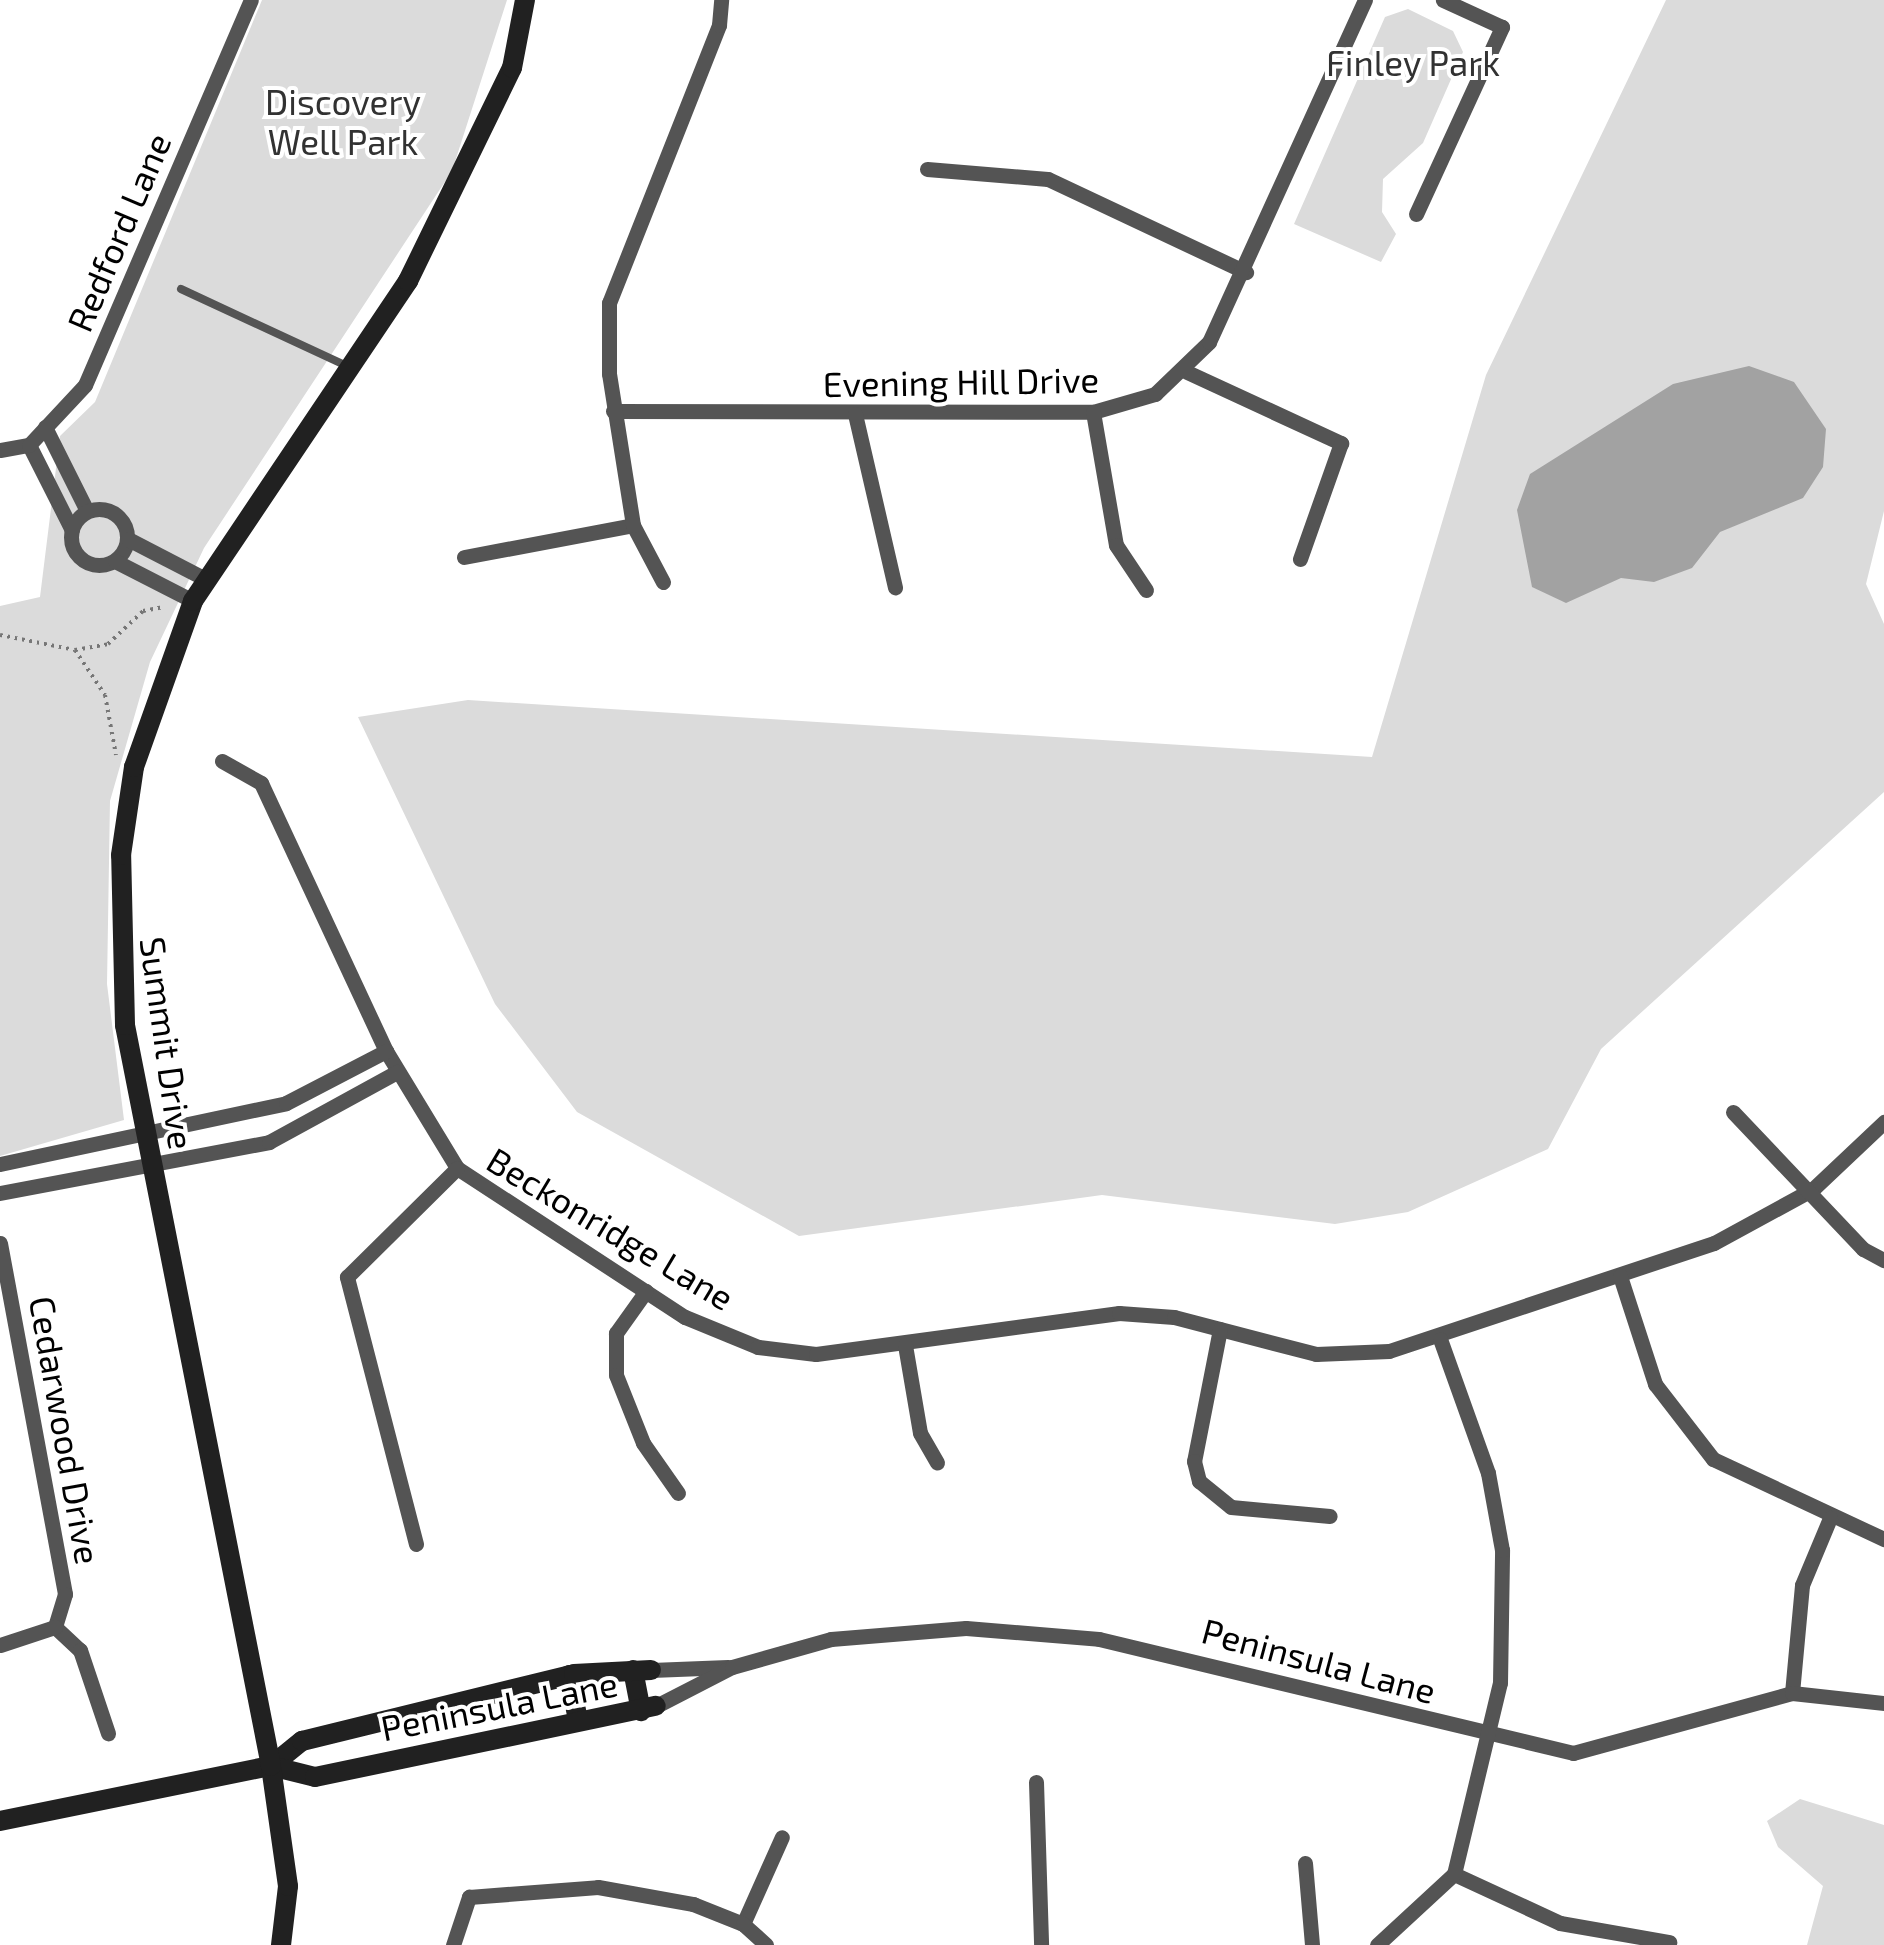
<!DOCTYPE html>
<html>
<head>
<meta charset="utf-8">
<style>
	body { margin:0 }
	#map { position:relative; width:1884px; height:1945px; overflow:hidden; background:#fff; font-family:"Exo 2",sans-serif }
	div>[style] { position:absolute }
	.green>* { inset:0; background:#dbdbdb }
	.water>* { inset:0; background:#a2a2a2 }
	.path>* { height:4px; margin-top:-2px; transform-origin:0; background:repeating-linear-gradient(90deg,#767676 0 2.5px,transparent 0 7.5px) }
	.lane>* { height:8px; margin:-4px; padding:0 4px; transform-origin:4px; border-radius:4px; background:#545454 }
	.street>* { height:15px; margin:-7.5px; padding:0 7.5px; transform-origin:7.5px; border-radius:7.5px; background:#545454 }
	.street>.ring { margin:-7.5px; padding:0; box-sizing:content-box; background:none; border:15px solid #545454; border-radius:50% }
	.secondary>* { height:20px; margin:-10px; padding:0 10px; transform-origin:10px; border-radius:10px; background:#212121 }
	span { translate:-50% -50%; white-space:nowrap; text-align:center; line-height:1.15; -webkit-text-stroke:8px #fff; paint-order:stroke }
	.park-label { font-size:35px; color:#323232 }
	.street-label { font-size:35px; color:#000 }
</style>
</head>
<body>
<div id="map">
	<div class="green">
		<div style="clip-path:polygon(262px 0,507px 0,452px 171px,204px 548px,150px 662px,110px 801px,107px 984px,124px 1120px,0 1156px,0 606px,40px 597px,60px 436px,95px 402px)"></div>
		<div style="clip-path:polygon(1666px 0,1884px 0,1884px 511px,1866px 584px,1884px 624px,1884px 792px,1601px 1049px,1548px 1149px,1408px 1212px,1335px 1224px,1102px 1195px,799px 1236px,577px 1112px,495px 1004px,358px 717px,468px 700px,1372px 757px,1486px 375px)"></div>
		<div style="clip-path:polygon(1408px 9px,1453px 31px,1463px 52px,1423px 143px,1383px 179px,1382px 212px,1396px 234px,1381px 262px,1294px 224px,1385px 17px)"></div>
		<div style="clip-path:polygon(1800px 1799px,1884px 1825px,1884px 1945px,1807px 1945px,1823px 1886px,1778px 1847px,1767px 1821px)"></div>
	</div>
	<div class="water">
		<div style="clip-path:polygon(1749px 366px,1794px 382px,1826px 429px,1823px 467px,1803px 498px,1720px 532px,1692px 568px,1654px 582px,1621px 578px,1566px 603px,1532px 587px,1517px 510px,1530px 474px,1673px 384px)"></div>
	</div>
	<div class="path">
		<div style="left:0;top:635px;width:76px;rotate:11.3deg"></div>
		<div style="left:75px;top:650px;width:34px;rotate:-10deg"></div>
		<div style="left:108px;top:644px;width:48px;rotate:-43.3deg"></div>
		<div style="left:143px;top:611px;width:21px;rotate:-11deg"></div>
		<div style="left:75px;top:650px;width:54px;rotate:56.3deg"></div>
		<div style="left:105px;top:695px;width:61px;rotate:79.6deg"></div>
	</div>
	<div class="lane">
		<div style="left:181px;top:289px;width:185px;rotate:24.9deg"></div>
	</div>
	<div class="street">
		<div style="left:927px;top:169px;width:121px;rotate:4.7deg"></div>
		<div style="left:1048px;top:179px;width:219px;rotate:25.2deg"></div>
		<div style="left:1416px;top:214px;width:206px;rotate:-65.3deg"></div>
		<div style="left:1502px;top:27px;width:65px;rotate:-155.4deg"></div>
		<div style="left:1187px;top:372px;width:170px;rotate:24.8deg"></div>
		<div style="left:1341px;top:443px;width:123px;rotate:109.5deg"></div>
		<div style="left:613px;top:411px;width:480px;rotate:0.1deg"></div>
		<div style="left:1093px;top:412px;width:65px;rotate:-16.2deg"></div>
		<div style="left:1155px;top:394px;width:75px;rotate:-43.9deg"></div>
		<div style="left:1209px;top:342px;width:376px;rotate:-65.5deg"></div>
		<div style="left:1093px;top:412px;width:135px;rotate:80.2deg"></div>
		<div style="left:1116px;top:545px;width:54px;rotate:56.3deg"></div>
		<div style="left:855px;top:414px;width:178px;rotate:77deg"></div>
		<div style="left:45px;top:427px;width:94px;rotate:63.4deg"></div>
		<div style="left:29px;top:445px;width:95px;rotate:63.2deg"></div>
		<div style="left:0;top:450px;width:29px;rotate:-10deg"></div>
		<div style="left:29px;top:445px;width:82px;rotate:-47deg"></div>
		<div style="left:85px;top:385px;width:419px;rotate:-66.7deg"></div>
		<div class="ring" style="left:71px;top:509px;width:41px;height:41px"></div>
		<div style="left:128px;top:539px;width:89px;rotate:27.4deg"></div>
		<div style="left:464px;top:557px;width:172px;rotate:-10.7deg"></div>
		<div style="left:115px;top:561px;width:88px;rotate:27.1deg"></div>
		<div style="left:663px;top:582px;width:64px;rotate:-117.8deg"></div>
		<div style="left:633px;top:525px;width:153px;rotate:-99deg"></div>
		<div style="left:609px;top:374px;width:71px;rotate:-90deg"></div>
		<div style="left:609px;top:303px;width:299px;rotate:-68.4deg"></div>
		<div style="left:719px;top:25px;width:25px;rotate:-85deg"></div>
		<div style="left:222px;top:761px;width:45px;rotate:29.4deg"></div>
		<div style="left:261px;top:783px;width:296px;rotate:65deg"></div>
		<div style="left:386px;top:1051px;width:137px;rotate:58.7deg"></div>
		<div style="left:457px;top:1168px;width:272px;rotate:33.2deg"></div>
		<div style="left:685px;top:1317px;width:79px;rotate:22.3deg"></div>
		<div style="left:758px;top:1347px;width:58px;rotate:6.9deg"></div>
		<div style="left:816px;top:1354px;width:306px;rotate:-7.7deg"></div>
		<div style="left:1119px;top:1313px;width:55px;rotate:4.2deg"></div>
		<div style="left:1174px;top:1317px;width:147px;rotate:14.6deg"></div>
		<div style="left:1316px;top:1354px;width:73px;rotate:-2.4deg"></div>
		<div style="left:1389px;top:1351px;width:342px;rotate:-18.4deg"></div>
		<div style="left:1714px;top:1243px;width:113px;rotate:-28.6deg"></div>
		<div style="left:1813px;top:1189px;width:98px;rotate:-43.3deg"></div>
		<div style="left:1733px;top:1112px;width:189px;rotate:46.5deg"></div>
		<div style="left:1863px;top:1249px;width:24px;rotate:28deg"></div>
		<div style="left:0;top:1164px;width:292px;rotate:-12deg"></div>
		<div style="left:286px;top:1103px;width:113px;rotate:-27.5deg"></div>
		<div style="left:0;top:1193px;width:274px;rotate:-10.7deg"></div>
		<div style="left:269px;top:1142px;width:146px;rotate:-28.7deg"></div>
		<div style="left:0;top:1243px;width:357px;rotate:79.5deg"></div>
		<div style="left:65px;top:1594px;width:34px;rotate:107deg"></div>
		<div style="left:1620px;top:1276px;width:114px;rotate:72deg"></div>
		<div style="left:1655px;top:1384px;width:95px;rotate:52.3deg"></div>
		<div style="left:1713px;top:1459px;width:189px;rotate:25.1deg"></div>
		<div style="left:646px;top:1291px;width:52px;rotate:125.5deg"></div>
		<div style="left:616px;top:1333px;width:42px;rotate:90deg"></div>
		<div style="left:616px;top:1375px;width:73px;rotate:68.3deg"></div>
		<div style="left:643px;top:1443px;width:61px;rotate:55deg"></div>
		<div style="left:1220px;top:1329px;width:135px;rotate:101.1deg"></div>
		<div style="left:1194px;top:1461px;width:21px;rotate:76deg"></div>
		<div style="left:1199px;top:1481px;width:41px;rotate:39.1deg"></div>
		<div style="left:1231px;top:1507px;width:99px;rotate:5.2deg"></div>
		<div style="left:905px;top:1345px;width:89px;rotate:80.3deg"></div>
		<div style="left:920px;top:1433px;width:34px;rotate:60deg"></div>
		<div style="left:416px;top:1544px;width:276px;rotate:-104.5deg"></div>
		<div style="left:347px;top:1277px;width:155px;rotate:-44.7deg"></div>
		<div style="left:55px;top:1627px;width:34px;rotate:43deg"></div>
		<div style="left:80px;top:1650px;width:88px;rotate:71.4deg"></div>
		<div style="left:0;top:1645px;width:58px;rotate:-18.1deg"></div>
		<div style="left:651px;top:1670px;width:77px;rotate:-2.2deg"></div>
		<div style="left:1792px;top:1693px;width:108px;rotate:-84.7deg"></div>
		<div style="left:1802px;top:1585px;width:73px;rotate:-67.3deg"></div>
		<div style="left:656px;top:1706px;width:85px;rotate:-27.2deg"></div>
		<div style="left:732px;top:1667px;width:103px;rotate:-15.8deg"></div>
		<div style="left:831px;top:1639px;width:135px;rotate:-4.7deg"></div>
		<div style="left:966px;top:1628px;width:133px;rotate:4.7deg"></div>
		<div style="left:1099px;top:1639px;width:488px;rotate:13.5deg"></div>
		<div style="left:1573px;top:1753px;width:227px;rotate:-15.3deg"></div>
		<div style="left:1792px;top:1693px;width:93px;rotate:6.2deg"></div>
		<div style="left:1036px;top:1782px;width:163px;rotate:88.2deg"></div>
		<div style="left:1305px;top:1863px;width:82px;rotate:85.1deg"></div>
		<div style="left:1454px;top:1874px;width:117px;rotate:24.8deg"></div>
		<div style="left:1560px;top:1923px;width:111px;rotate:9.9deg"></div>
		<div style="left:743px;top:1924px;width:95px;rotate:-65.9deg"></div>
		<div style="left:453px;top:1945px;width:51px;rotate:-71.6deg"></div>
		<div style="left:469px;top:1897px;width:129px;rotate:-4.4deg"></div>
		<div style="left:598px;top:1887px;width:97px;rotate:10.1deg"></div>
		<div style="left:693px;top:1904px;width:54px;rotate:21.8deg"></div>
		<div style="left:743px;top:1924px;width:31px;rotate:42deg"></div>
		<div style="left:1377px;top:1945px;width:105px;rotate:-42.7deg"></div>
		<div style="left:1454px;top:1874px;width:196px;rotate:-76.5deg"></div>
		<div style="left:1500px;top:1683px;width:133px;rotate:-89.1deg"></div>
		<div style="left:1502px;top:1550px;width:78px;rotate:-100.3deg"></div>
		<div style="left:1488px;top:1473px;width:142px;rotate:-109.7deg"></div>
	</div>
	<div class="secondary">
		<div style="left:633px;top:1670px;width:42px;rotate:79deg"></div>
		<div style="left:569px;top:1675px;width:46px;rotate:78.7deg"></div>
		<div style="left:271px;top:1766px;width:40px;rotate:-39deg"></div>
		<div style="left:302px;top:1741px;width:280px;rotate:-13.8deg"></div>
		<div style="left:574px;top:1674px;width:77px;rotate:-3deg"></div>
		<div style="left:0;top:1821px;width:277px;rotate:-11.5deg"></div>
		<div style="left:271px;top:1766px;width:45px;rotate:14deg"></div>
		<div style="left:315px;top:1777px;width:348px;rotate:-11.8deg"></div>
		<div style="left:281px;top:1945px;width:59px;rotate:-83.2deg"></div>
		<div style="left:288px;top:1886px;width:121px;rotate:-98.1deg"></div>
		<div style="left:271px;top:1766px;width:755px;rotate:-101.15deg"></div>
		<div style="left:125px;top:1025px;width:170px;rotate:-91.3deg"></div>
		<div style="left:121px;top:855px;width:89px;rotate:-81.6deg"></div>
		<div style="left:134px;top:767px;width:176px;rotate:-70.4deg"></div>
		<div style="left:193px;top:601px;width:386px;rotate:-56.1deg"></div>
		<div style="left:408px;top:281px;width:237px;rotate:-64deg"></div>
		<div style="left:512px;top:68px;width:69px;rotate:-79.2deg"></div>
	</div>
	<div class="park-label">
		<span style="left:1413px;top:62px">Finley Park</span>
		<span style="left:343px;top:121px">Discovery<br>Well Park</span>
	</div>
	<div class="street-label">
		<span style="left:118px;top:232px;rotate:-67deg">Redford Lane</span>
		<span style="left:961px;top:381px;rotate:-1deg">Evening Hill Drive</span>
		<span style="left:168px;top:1043px;rotate:82deg">Summit Drive</span>
		<span style="left:611px;top:1228px;rotate:31deg">Beckonridge Lane</span>
		<span style="left:66px;top:1430px;rotate:80deg">Cedarwood Drive</span>
		<span style="left:1319px;top:1660px;rotate:15deg">Peninsula Lane</span>
		<span style="left:499px;top:1705px;rotate:-11deg">Peninsula Lane</span>
	</div>
</div>
</body>
</html>
